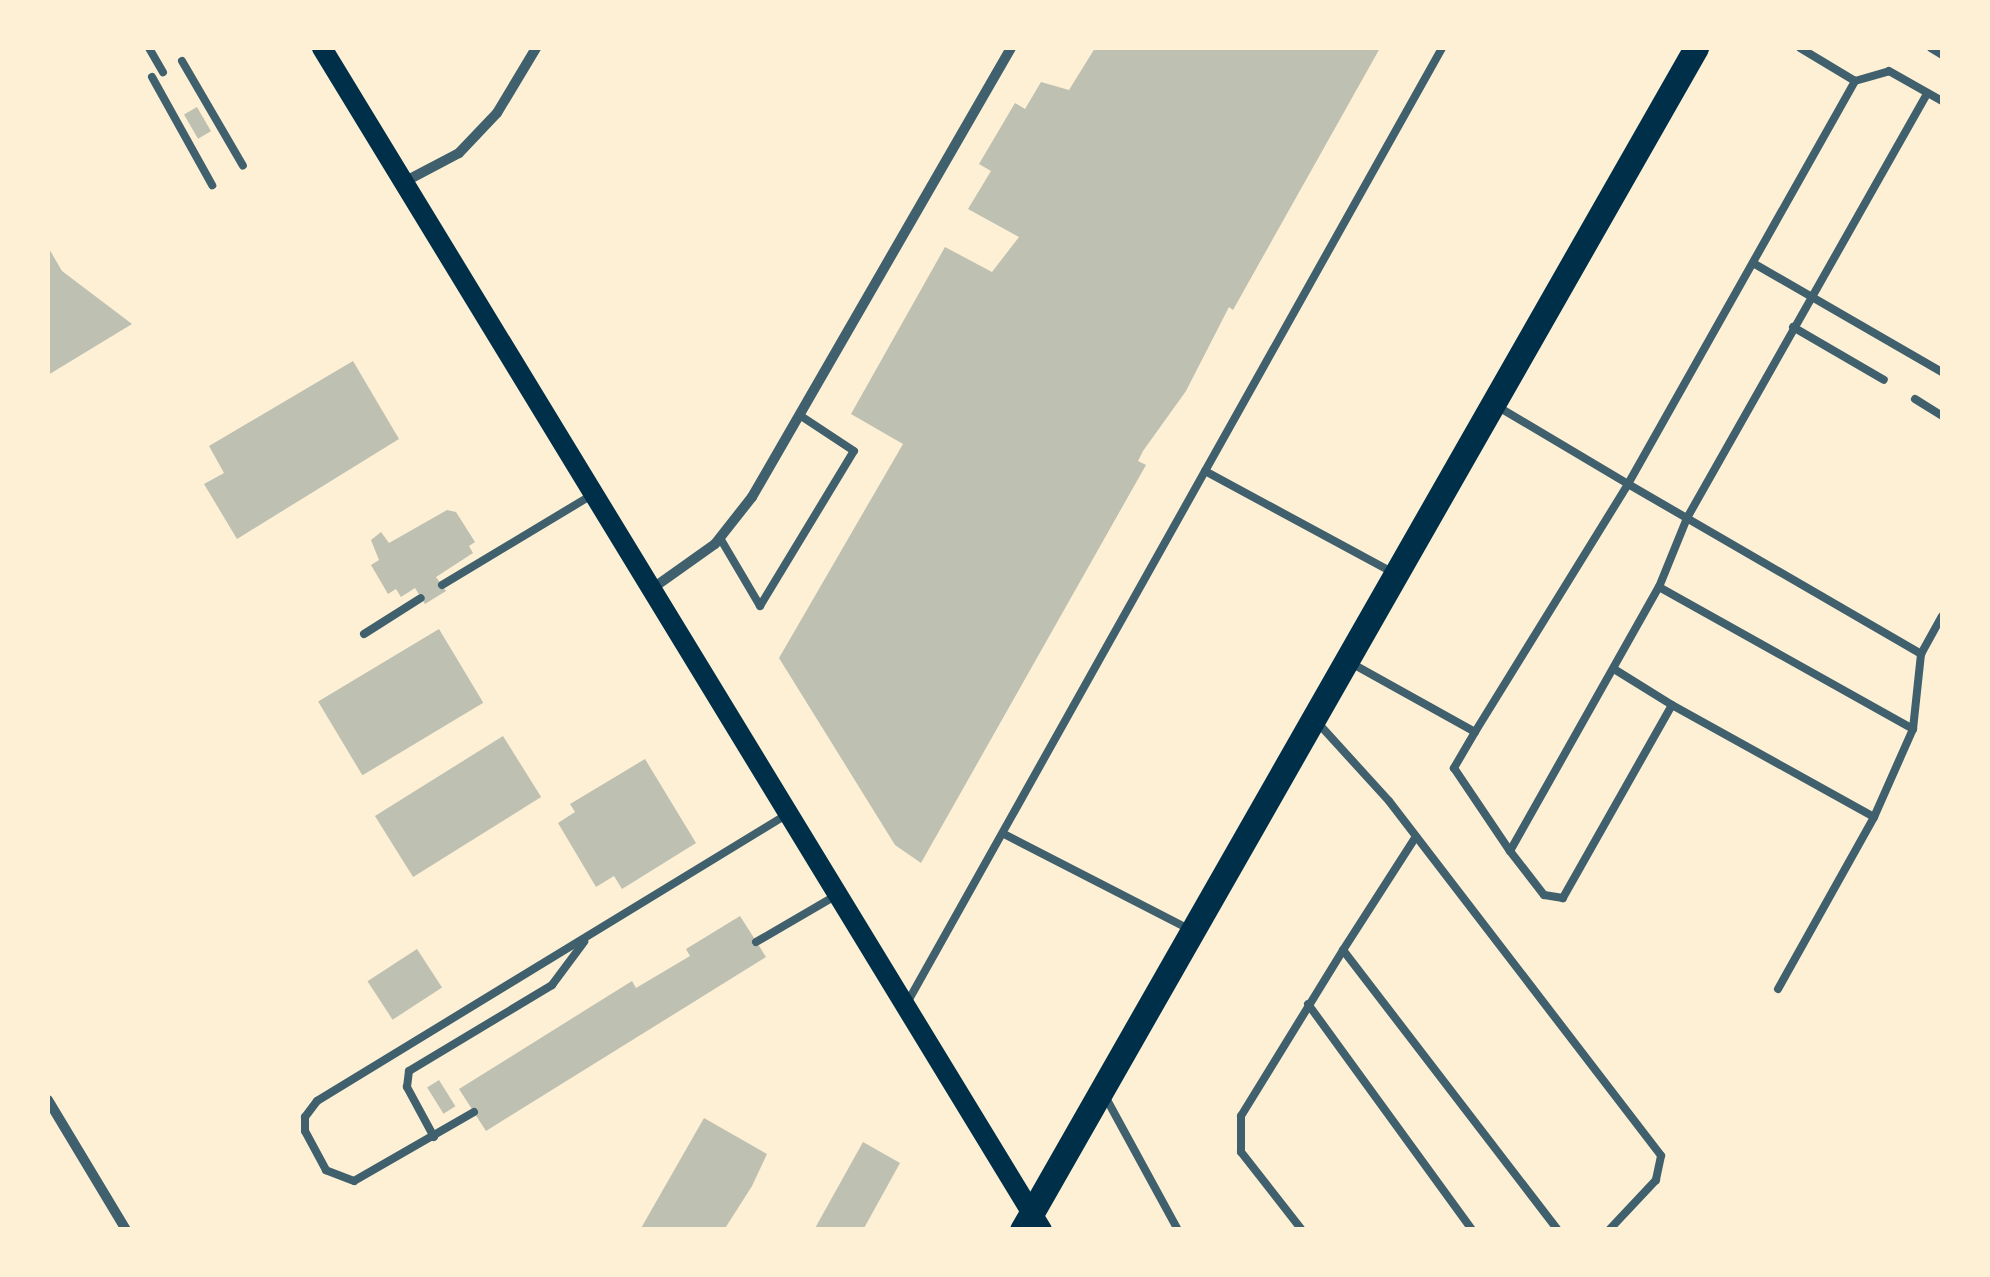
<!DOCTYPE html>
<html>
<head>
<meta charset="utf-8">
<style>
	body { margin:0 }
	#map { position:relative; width:1990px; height:1277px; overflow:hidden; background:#fdf0d5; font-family:"PT Sans",sans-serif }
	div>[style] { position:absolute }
	.building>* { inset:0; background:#bec0b2; transform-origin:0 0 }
	.service>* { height:8px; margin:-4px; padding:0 4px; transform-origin:4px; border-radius:4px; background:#3f606c }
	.minor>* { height:10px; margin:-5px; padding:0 5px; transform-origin:5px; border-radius:5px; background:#3f606c }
	.secondary>* { height:20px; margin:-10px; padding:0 10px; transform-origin:10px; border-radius:10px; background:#003049 }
	.primary>* { height:25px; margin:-12.5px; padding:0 12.5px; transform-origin:12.5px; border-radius:12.5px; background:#003049 }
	span { translate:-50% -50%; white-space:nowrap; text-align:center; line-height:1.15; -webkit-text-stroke:9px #fdf0d5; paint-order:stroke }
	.frame { position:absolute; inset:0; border:50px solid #fdf0d5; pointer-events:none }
</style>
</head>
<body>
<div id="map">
	<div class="building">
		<div style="clip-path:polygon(1095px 48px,1380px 48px,1233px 310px,1229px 307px,1186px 391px,1143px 451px,1138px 461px,1146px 465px,921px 863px,895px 845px,779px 658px,903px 444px,851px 414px,945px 247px,992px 272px,1019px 237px,968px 209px,991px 171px,979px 164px,1015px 103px,1025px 109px,1041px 82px,1069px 90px)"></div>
		<div style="left:197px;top:107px;width:28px;height:15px;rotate:60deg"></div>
		<div style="clip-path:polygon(48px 247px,62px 271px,132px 324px,48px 375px)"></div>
		<div style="clip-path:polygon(353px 361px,399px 439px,237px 539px,204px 484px,224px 473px,209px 446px)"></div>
		<div style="clip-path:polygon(447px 510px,456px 512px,475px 542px,469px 546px,473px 553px,436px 577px,446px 591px,425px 604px,415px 588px,401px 597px,396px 589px,388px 594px,371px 565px,379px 560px,371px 540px,381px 532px,389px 543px)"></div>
		<div style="left:439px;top:629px;width:86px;height:141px;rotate:59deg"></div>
		<div style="left:503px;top:736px;width:72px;height:151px;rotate:58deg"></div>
		<div style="clip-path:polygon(645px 759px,696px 843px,622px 889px,614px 876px,596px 887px,558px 823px,575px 812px,570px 804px)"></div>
		<div style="clip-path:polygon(740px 916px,766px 957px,486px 1131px,459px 1089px,632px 981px,636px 988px,690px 956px,686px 949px)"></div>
		<div style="left:417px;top:949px;width:46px;height:59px;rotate:57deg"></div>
		<div style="left:439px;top:1080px;width:31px;height:14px;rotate:58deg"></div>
		<div style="clip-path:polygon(704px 1118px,767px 1154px,752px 1186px,724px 1230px,640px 1230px)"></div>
		<div style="clip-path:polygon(863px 1142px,900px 1163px,863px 1230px,814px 1230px)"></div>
	</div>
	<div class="service">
		<div style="left:149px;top:48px;width:28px;rotate:60deg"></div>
		<div style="left:1931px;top:48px;width:13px;rotate:32deg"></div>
		<div style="left:182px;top:61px;width:121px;rotate:59.8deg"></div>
		<div style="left:152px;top:77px;width:124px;rotate:60.9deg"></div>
		<div style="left:1855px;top:81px;width:35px;rotate:-16deg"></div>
		<div style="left:1889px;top:71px;width:61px;rotate:29.5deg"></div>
		<div style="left:1753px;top:263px;width:218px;rotate:30deg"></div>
		<div style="left:1793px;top:327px;width:105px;rotate:30.2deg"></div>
		<div style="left:1915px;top:399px;width:32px;rotate:32deg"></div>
		<div style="left:1495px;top:405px;width:155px;rotate:30.7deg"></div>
		<div style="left:1628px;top:484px;width:463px;rotate:-60.6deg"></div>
		<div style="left:1855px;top:81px;width:64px;rotate:-149deg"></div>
		<div style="left:1205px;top:471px;width:213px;rotate:28.4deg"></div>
		<div style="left:720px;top:538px;width:79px;rotate:59.5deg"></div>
		<div style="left:760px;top:606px;width:181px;rotate:-58.8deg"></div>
		<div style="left:854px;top:451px;width:64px;rotate:-146.6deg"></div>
		<div style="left:442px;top:585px;width:175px;rotate:-31deg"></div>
		<div style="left:1659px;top:587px;width:291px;rotate:29.2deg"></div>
		<div style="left:1913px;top:729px;width:96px;rotate:113.9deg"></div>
		<div style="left:1874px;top:817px;width:231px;rotate:-151deg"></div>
		<div style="left:1672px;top:705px;width:222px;rotate:119.5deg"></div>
		<div style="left:1563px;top:898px;width:19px;rotate:-171deg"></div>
		<div style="left:1544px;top:895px;width:56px;rotate:-127.7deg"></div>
		<div style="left:1510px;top:851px;width:303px;rotate:-60.6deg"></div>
		<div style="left:1659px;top:587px;width:74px;rotate:-67.9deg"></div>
		<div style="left:1687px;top:518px;width:488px;rotate:-60.5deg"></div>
		<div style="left:364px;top:634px;width:67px;rotate:-32.3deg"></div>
		<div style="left:1351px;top:663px;width:142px;rotate:29.1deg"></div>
		<div style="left:1475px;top:732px;width:291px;rotate:-58.3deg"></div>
		<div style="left:1628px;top:484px;width:339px;rotate:30.1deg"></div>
		<div style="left:1921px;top:654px;width:43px;rotate:-61.1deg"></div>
		<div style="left:1614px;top:669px;width:68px;rotate:31.8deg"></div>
		<div style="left:1318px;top:723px;width:105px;rotate:47.7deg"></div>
		<div style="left:1389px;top:801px;width:447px;rotate:52.5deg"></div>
		<div style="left:1661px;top:1156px;width:25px;rotate:102deg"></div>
		<div style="left:1656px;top:1180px;width:69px;rotate:133.2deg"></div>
		<div style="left:1913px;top:729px;width:75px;rotate:-83.9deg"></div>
		<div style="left:1475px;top:732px;width:42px;rotate:120.3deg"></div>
		<div style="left:1454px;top:768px;width:100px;rotate:56deg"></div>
		<div style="left:1004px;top:834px;width:210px;rotate:27.2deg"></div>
		<div style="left:1415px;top:838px;width:133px;rotate:122.7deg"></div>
		<div style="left:1343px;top:950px;width:353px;rotate:52.5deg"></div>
		<div style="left:756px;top:942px;width:91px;rotate:-30.2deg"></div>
		<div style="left:1778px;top:989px;width:197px;rotate:-60.8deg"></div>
		<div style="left:907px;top:1003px;width:1095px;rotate:-60.74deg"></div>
		<div style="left:1308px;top:1004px;width:279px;rotate:54deg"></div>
		<div style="left:1106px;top:1098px;width:150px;rotate:61.4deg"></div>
		<div style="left:474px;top:1112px;width:138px;rotate:150.1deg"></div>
		<div style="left:354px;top:1181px;width:30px;rotate:-159deg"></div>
		<div style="left:326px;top:1170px;width:44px;rotate:-118.3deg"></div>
		<div style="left:305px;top:1131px;width:14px;rotate:-90deg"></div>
		<div style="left:305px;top:1117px;width:20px;rotate:-53deg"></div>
		<div style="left:317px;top:1101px;width:549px;rotate:-31.38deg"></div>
		<div style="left:434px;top:1137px;width:57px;rotate:-118.4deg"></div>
		<div style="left:407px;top:1087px;width:16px;rotate:-83deg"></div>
		<div style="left:409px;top:1071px;width:167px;rotate:-31deg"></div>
		<div style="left:552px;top:985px;width:54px;rotate:-53.3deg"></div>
		<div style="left:1302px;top:1230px;width:99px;rotate:-128deg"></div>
		<div style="left:1241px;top:1152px;width:36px;rotate:-90deg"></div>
		<div style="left:1241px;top:1116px;width:195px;rotate:-58.4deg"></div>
	</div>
	<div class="minor">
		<div style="left:404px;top:182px;width:62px;rotate:-27.8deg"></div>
		<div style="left:459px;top:153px;width:55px;rotate:-46.5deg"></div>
		<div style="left:497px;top:113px;width:76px;rotate:-59deg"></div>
		<div style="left:653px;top:588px;width:76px;rotate:-35.4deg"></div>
		<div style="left:715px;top:544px;width:60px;rotate:-51.8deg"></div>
		<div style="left:752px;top:497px;width:518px;rotate:-60.02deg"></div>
		<div style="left:48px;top:1100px;width:152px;rotate:59deg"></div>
	</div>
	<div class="secondary">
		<div style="left:322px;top:48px;width:1384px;rotate:58.65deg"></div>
	</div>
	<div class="primary">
		<div style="left:1022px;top:1230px;width:1361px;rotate:-60.31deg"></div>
	</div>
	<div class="frame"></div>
</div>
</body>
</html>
